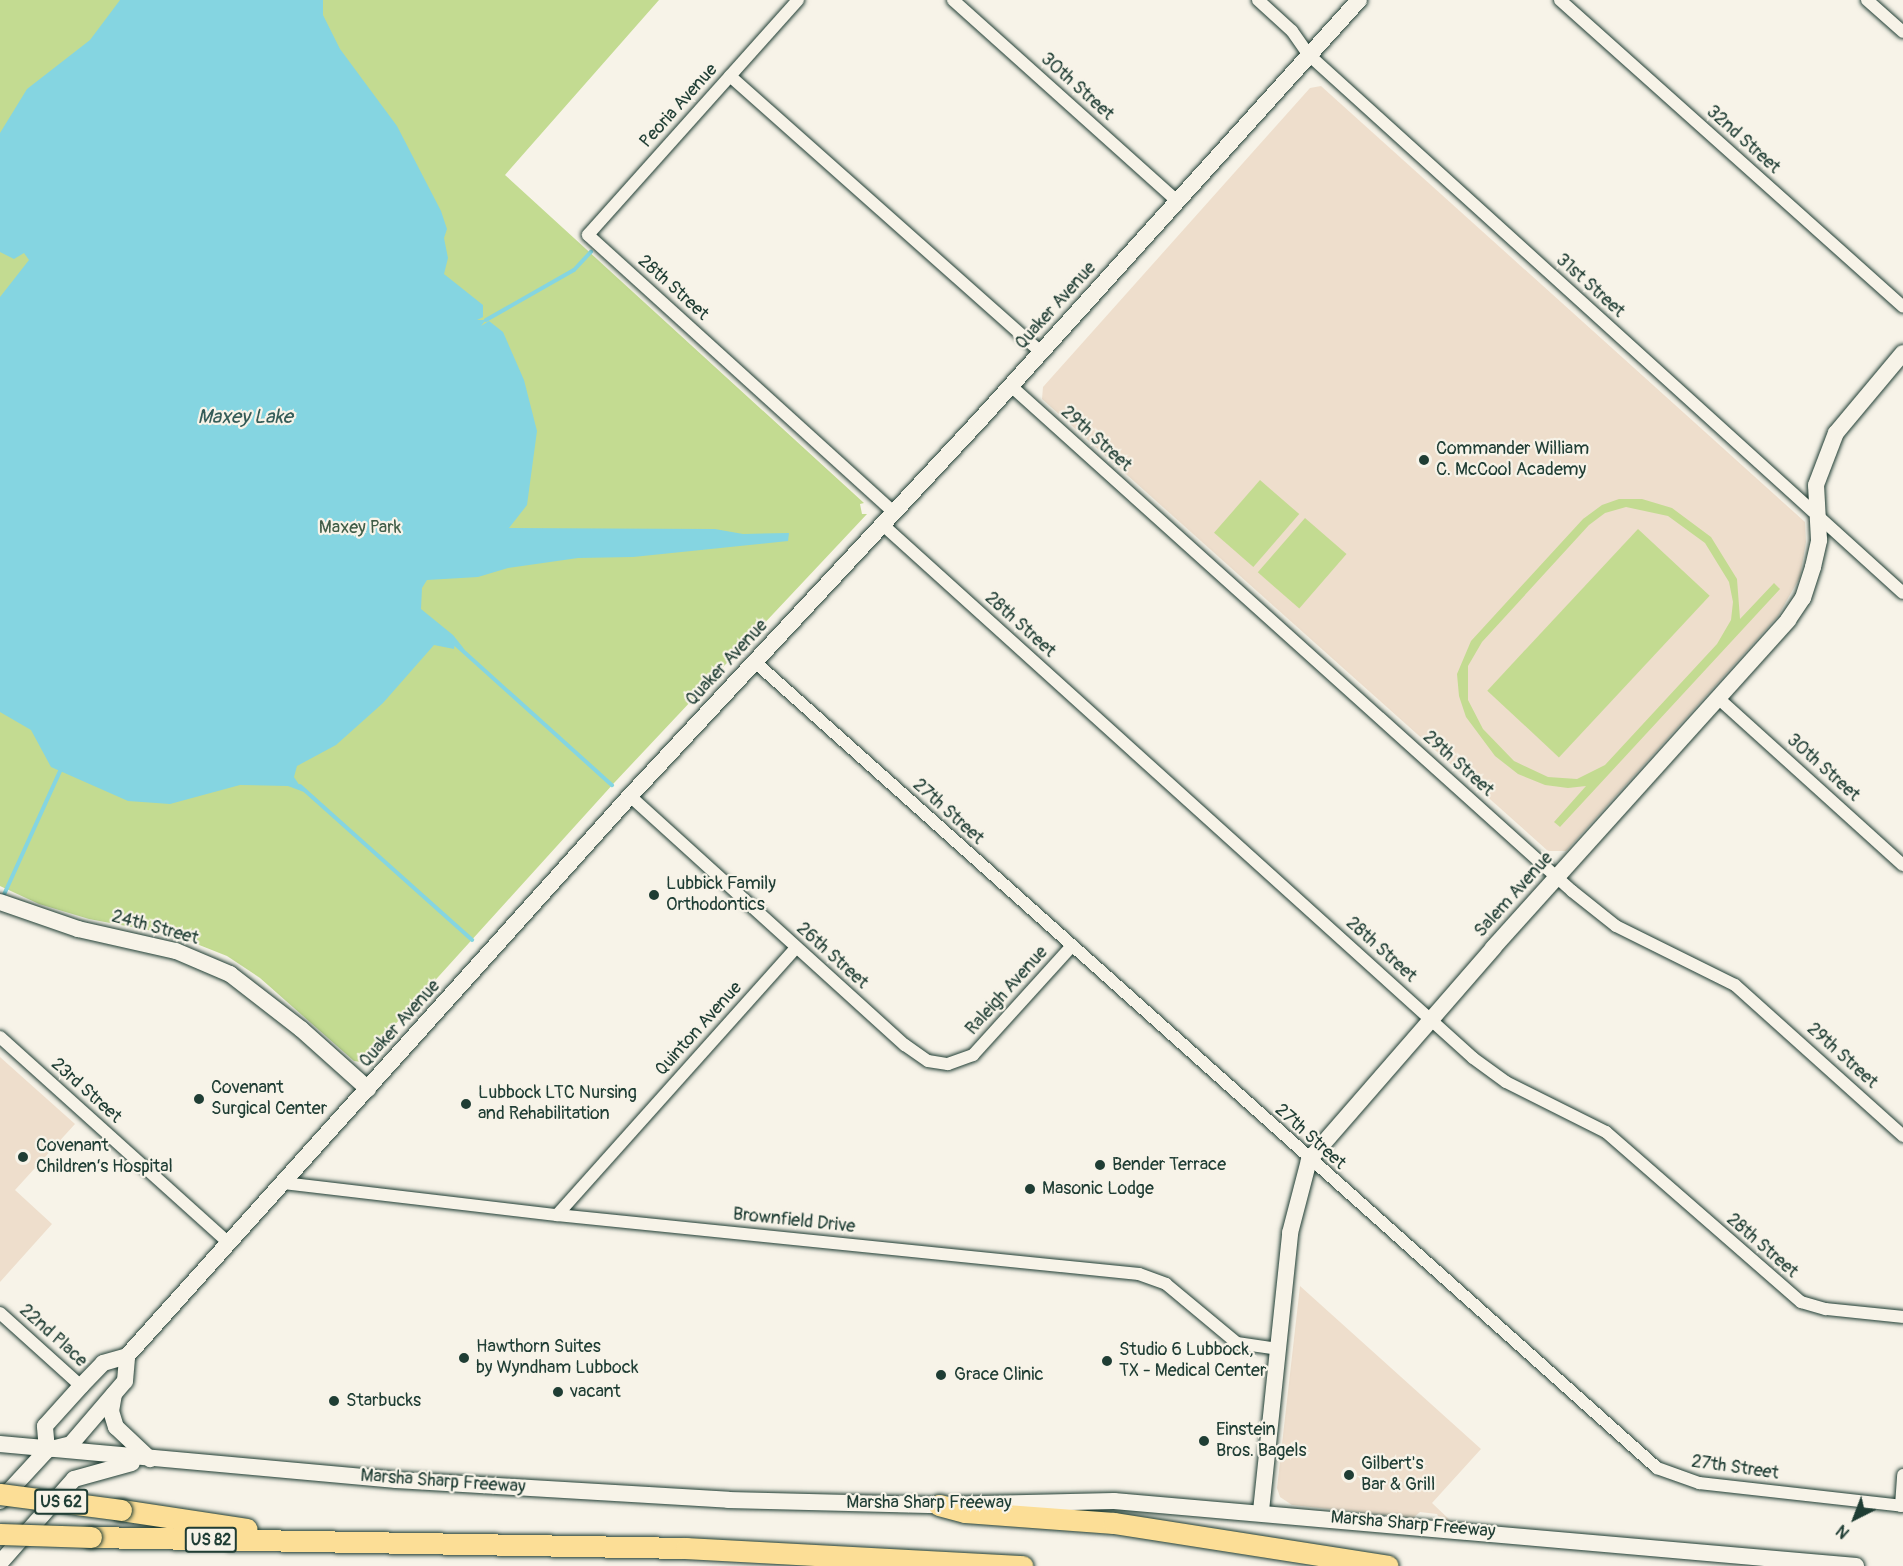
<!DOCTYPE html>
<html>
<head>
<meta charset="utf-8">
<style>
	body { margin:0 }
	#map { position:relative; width:1903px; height:1566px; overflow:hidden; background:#f7f3e8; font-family:Pangolin,sans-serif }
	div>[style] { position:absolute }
	.built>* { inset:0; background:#eedecc }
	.green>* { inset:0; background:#c3db91; transform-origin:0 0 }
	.water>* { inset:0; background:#85d5e1 }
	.stream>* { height:4px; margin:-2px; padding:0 2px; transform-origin:2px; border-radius:2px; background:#85d5e1 }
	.roads { filter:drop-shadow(0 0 2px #1f3d34) drop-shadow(0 0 2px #1f3d34) }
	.street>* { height:12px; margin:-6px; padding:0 6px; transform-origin:6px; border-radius:6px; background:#f7f3e8 }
	.secondary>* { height:16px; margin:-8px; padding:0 8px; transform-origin:8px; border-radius:8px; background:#f7f3e8 }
	.highway>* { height:21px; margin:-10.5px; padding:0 10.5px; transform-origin:10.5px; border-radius:10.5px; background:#fcde96 }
	.bridges { filter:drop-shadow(0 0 2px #1f3d34) drop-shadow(0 0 2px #1f3d34) }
	.highway-bridge>* { height:21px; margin:-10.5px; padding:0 10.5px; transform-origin:10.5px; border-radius:10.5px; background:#fcde96 }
	.dots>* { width:16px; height:16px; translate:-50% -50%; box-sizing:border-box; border:3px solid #f7f3e8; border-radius:50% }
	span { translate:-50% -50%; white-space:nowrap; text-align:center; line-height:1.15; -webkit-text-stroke:4.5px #f7f3e8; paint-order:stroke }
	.shield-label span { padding:2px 4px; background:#f7f3e8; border:2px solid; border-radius:4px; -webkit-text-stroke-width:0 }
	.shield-label { font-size:16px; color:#1f3d34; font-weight:700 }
	.street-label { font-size:18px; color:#1f3d34 }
	.poi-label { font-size:18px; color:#1f3d34 }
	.left { translate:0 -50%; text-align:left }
	.park-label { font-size:18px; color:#405d47 }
	.water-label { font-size:20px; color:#335b57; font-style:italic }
	.north { position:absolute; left:1825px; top:1488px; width:60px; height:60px; -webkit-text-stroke:4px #f7f3e8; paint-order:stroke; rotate:222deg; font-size:16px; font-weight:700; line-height:24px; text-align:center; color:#1f3d34 }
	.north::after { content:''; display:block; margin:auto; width:21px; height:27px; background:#1f3d34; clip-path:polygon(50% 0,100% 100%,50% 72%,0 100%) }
</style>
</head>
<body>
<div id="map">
	<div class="built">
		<div style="clip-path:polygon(1321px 86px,1805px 522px,1806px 542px,1800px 577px,1778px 616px,1566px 851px,1548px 851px,1042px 399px,1043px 387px,1310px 88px)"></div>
		<div style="clip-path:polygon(0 1057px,75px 1124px,15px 1190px,52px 1224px,0 1282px)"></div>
		<div style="clip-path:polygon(1300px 1286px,1481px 1449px,1432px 1503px,1452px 1522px,1440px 1520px,1437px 1514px,1420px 1512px,1413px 1518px,1292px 1505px,1280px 1497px,1277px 1488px)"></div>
	</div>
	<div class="green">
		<div style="clip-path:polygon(0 0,659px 0,505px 175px,864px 503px,860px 504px,862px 514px,867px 514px,614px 783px,361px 1062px,354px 1061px,260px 978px,227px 956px,174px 935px,89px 919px,39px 904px,0 886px)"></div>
		<div style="left:1260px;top:480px;width:52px;height:70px;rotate:41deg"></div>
		<div style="clip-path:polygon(evenodd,1619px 499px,1642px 499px,1672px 508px,1711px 537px,1737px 579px,1740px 619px,1774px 583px,1780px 589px,1560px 827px,1554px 822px,1586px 786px,1568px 788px,1545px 785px,1518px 774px,1495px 756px,1466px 717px,1459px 696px,1457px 674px,1471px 641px,1583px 519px,1602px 505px,1619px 499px,1626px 507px,1668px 516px,1705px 543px,1729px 582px,1733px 602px,1731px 620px,1717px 644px,1605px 765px,1577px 779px,1548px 777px,1514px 761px,1483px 729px,1468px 700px,1468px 666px,1482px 642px,1589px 525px,1605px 513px,1626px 507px)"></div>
		<div style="left:1305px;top:518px;width:55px;height:72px;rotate:41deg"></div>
		<div style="left:1638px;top:529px;width:98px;height:221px;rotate:43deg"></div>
	</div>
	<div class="water">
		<div style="clip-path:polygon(120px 0,323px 0,323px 15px,340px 49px,397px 126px,441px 211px,447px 229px,444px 238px,448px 258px,444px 274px,483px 305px,483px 317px,477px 320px,486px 320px,481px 326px,489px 321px,503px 332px,524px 380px,537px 431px,527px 505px,509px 528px,715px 529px,743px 534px,789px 533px,788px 541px,633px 557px,578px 558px,508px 568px,478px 577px,427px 580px,422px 588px,421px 609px,453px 635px,465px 650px,455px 642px,454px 649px,434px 645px,383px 703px,336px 745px,297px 766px,294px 777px,304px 792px,288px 786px,240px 785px,170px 804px,128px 801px,51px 767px,31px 730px,0 712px,0 297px,29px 260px,24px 253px,14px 259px,0 252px,0 133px,27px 89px,90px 40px)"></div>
	</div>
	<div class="stream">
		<div style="left:486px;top:320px;width:101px;rotate:-29.6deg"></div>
		<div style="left:574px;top:270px;width:25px;rotate:-47deg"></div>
		<div style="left:453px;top:642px;width:214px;rotate:42deg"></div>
		<div style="left:300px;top:786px;width:231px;rotate:41.8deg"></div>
		<div style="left:2px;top:899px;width:141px;rotate:-65.6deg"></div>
	</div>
	<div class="roads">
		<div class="street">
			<div style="left:798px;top:0;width:315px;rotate:131.8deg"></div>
			<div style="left:588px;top:235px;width:413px;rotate:42.2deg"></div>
			<div style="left:953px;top:0;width:301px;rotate:41.9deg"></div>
			<div style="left:1258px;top:0;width:46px;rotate:42.4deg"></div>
			<div style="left:1292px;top:31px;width:29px;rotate:55deg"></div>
			<div style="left:1309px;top:55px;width:801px;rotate:42.17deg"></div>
			<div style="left:1560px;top:0;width:460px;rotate:41.8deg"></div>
			<div style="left:1867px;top:0;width:48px;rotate:41.6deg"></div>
			<div style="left:730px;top:76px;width:416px;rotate:41.6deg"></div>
			<div style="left:1011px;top:386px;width:755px;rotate:41.99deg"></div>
			<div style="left:1572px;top:891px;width:56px;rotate:38.5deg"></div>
			<div style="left:1616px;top:926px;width:133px;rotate:26.4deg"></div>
			<div style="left:1735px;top:985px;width:226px;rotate:41.9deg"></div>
			<div style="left:883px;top:525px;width:795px;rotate:42.09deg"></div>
			<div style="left:1473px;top:1058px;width:41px;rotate:36deg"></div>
			<div style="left:1506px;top:1082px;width:112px;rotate:26.6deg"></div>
			<div style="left:1606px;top:1132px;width:259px;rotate:41.1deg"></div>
			<div style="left:1801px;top:1302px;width:26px;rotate:16deg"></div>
			<div style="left:1826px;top:1309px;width:77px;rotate:5.9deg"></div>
			<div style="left:755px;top:662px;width:1210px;rotate:41.78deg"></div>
			<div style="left:1657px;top:1468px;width:45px;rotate:19.7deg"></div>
			<div style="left:1699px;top:1483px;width:205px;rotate:6.4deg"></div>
			<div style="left:1718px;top:698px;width:249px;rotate:42.1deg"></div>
			<div style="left:630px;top:796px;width:371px;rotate:42.2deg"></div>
			<div style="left:905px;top:1045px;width:28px;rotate:35deg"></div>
			<div style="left:928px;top:1061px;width:20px;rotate:9deg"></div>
			<div style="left:948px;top:1064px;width:27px;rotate:-20deg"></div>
			<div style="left:973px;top:1055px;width:146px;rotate:-47.8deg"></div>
			<div style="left:0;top:1037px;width:308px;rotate:42deg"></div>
			<div style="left:283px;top:1183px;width:276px;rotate:6.7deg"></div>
			<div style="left:557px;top:1215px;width:585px;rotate:5.79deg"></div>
			<div style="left:1139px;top:1274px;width:29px;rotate:20deg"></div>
			<div style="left:1166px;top:1284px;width:92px;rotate:39.7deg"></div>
			<div style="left:1237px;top:1343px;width:41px;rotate:8.3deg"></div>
			<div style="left:557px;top:1215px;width:358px;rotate:-48.2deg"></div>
			<div style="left:0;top:1313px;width:109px;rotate:42deg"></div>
			<div style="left:1901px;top:1506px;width:31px;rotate:-86deg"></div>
		</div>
		<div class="secondary">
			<div style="left:0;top:902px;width:83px;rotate:19.1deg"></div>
			<div style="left:78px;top:929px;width:100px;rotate:12.7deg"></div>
			<div style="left:176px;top:951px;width:59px;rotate:23.1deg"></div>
			<div style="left:230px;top:974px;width:90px;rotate:37.8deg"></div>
			<div style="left:301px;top:1029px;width:90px;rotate:41.8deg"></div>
			<div style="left:114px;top:1394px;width:17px;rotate:100deg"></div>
			<div style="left:111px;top:1411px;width:17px;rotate:73deg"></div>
			<div style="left:116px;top:1427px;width:47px;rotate:43.3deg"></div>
			<div style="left:0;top:1444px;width:398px;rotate:5.2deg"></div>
			<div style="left:396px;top:1480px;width:333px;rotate:3.4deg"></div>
			<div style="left:728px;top:1500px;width:211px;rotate:1.4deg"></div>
			<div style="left:939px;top:1505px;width:175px;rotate:-1.3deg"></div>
			<div style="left:1114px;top:1501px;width:745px;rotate:5.01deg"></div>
			<div style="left:47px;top:1450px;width:24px;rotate:-95deg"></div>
			<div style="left:45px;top:1426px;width:54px;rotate:-48deg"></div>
			<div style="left:81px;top:1386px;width:32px;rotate:-46deg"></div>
			<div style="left:103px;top:1363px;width:25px;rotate:-16deg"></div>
			<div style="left:127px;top:1356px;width:753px;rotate:-48.07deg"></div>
			<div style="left:630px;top:796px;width:512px;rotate:-47.06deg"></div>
			<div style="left:979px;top:421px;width:567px;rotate:-47.93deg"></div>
			<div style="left:0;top:1501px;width:69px;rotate:-47.3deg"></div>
			<div style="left:47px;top:1450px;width:25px;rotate:-14deg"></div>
			<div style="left:71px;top:1444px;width:83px;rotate:-49.4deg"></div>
			<div style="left:125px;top:1381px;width:25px;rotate:-85deg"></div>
			<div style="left:1261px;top:1511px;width:280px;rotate:-84deg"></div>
			<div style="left:1290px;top:1233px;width:75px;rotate:-75.4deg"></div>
			<div style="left:1309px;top:1160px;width:281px;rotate:-49deg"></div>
			<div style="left:1493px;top:948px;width:441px;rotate:-48deg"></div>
			<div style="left:1788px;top:620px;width:27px;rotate:-56deg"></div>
			<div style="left:1803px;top:598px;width:33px;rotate:-72deg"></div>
			<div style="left:1813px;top:567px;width:28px;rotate:-77deg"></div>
			<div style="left:1819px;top:540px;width:55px;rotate:-93.1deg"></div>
			<div style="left:1816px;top:485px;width:56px;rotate:-69deg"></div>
			<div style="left:1836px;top:433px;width:104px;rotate:-50.1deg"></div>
			<div style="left:0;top:1563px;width:112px;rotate:-48.6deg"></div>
			<div style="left:74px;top:1479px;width:60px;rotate:-15.4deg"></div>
		</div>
		<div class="highway">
			<div style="left:939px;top:1505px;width:27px;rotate:15deg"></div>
			<div style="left:965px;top:1512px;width:149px;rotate:4.2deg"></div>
			<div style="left:1114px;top:1523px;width:277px;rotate:8.9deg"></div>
			<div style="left:121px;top:1510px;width:127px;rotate:8.6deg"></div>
			<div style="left:91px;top:1537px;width:595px;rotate:1.06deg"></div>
			<div style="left:686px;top:1548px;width:337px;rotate:3.1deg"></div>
		</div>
	</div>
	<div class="bridges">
		<div class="highway-bridge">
			<div style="left:0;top:1494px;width:122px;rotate:7.5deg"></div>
			<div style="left:0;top:1534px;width:91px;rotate:1.9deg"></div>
		</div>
	</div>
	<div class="dots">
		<div style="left:1424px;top:460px;background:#1f3d34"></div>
		<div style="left:654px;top:895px;background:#1f3d34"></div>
		<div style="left:199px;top:1099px;background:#1f3d34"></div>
		<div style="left:466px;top:1104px;background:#1f3d34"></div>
		<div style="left:23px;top:1157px;background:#1f3d34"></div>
		<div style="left:1100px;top:1165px;background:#1f3d34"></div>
		<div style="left:1030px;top:1189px;background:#1f3d34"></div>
		<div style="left:464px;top:1358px;background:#1f3d34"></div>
		<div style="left:1107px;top:1361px;background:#1f3d34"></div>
		<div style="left:941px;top:1375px;background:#1f3d34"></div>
		<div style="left:558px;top:1392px;background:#1f3d34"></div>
		<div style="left:334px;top:1401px;background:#1f3d34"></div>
		<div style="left:1204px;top:1441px;background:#1f3d34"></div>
		<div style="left:1349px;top:1475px;background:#1f3d34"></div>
	</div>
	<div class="shield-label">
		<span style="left:61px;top:1502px">US 62</span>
		<span style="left:211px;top:1540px">US 82</span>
	</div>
	<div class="street-label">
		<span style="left:1077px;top:87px;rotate:42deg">30th Street</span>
		<span style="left:679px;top:106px;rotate:-48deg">Peoria Avenue</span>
		<span style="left:1743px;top:140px;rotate:42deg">32nd Street</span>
		<span style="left:1590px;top:286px;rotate:42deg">31st Street</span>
		<span style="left:673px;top:288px;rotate:42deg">28th Street</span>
		<span style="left:1056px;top:306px;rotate:-48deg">Quaker Avenue</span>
		<span style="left:1096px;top:439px;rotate:42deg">29th Street</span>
		<span style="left:1020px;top:625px;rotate:42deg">28th Street</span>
		<span style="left:727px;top:663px;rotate:-47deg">Quaker Avenue</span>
		<span style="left:1458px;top:764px;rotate:42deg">29th Street</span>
		<span style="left:1823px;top:768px;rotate:42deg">30th Street</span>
		<span style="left:948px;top:812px;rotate:42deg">27th Street</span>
		<span style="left:1514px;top:895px;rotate:-48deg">Salem Avenue</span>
		<span style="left:155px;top:928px;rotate:15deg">24th Street</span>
		<span style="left:1381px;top:950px;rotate:42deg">28th Street</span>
		<span style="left:832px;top:956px;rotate:42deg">26th Street</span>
		<span style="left:1007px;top:991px;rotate:-48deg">Raleigh Avenue</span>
		<span style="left:400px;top:1024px;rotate:-48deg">Quaker Avenue</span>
		<span style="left:699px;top:1029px;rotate:-48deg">Quinton Avenue</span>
		<span style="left:1842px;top:1056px;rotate:42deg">29th Street</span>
		<span style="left:86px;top:1091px;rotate:42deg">23rd Street</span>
		<span style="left:1310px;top:1137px;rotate:42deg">27th Street</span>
		<span style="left:794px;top:1221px;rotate:6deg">Brownfield Drive</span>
		<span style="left:1762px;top:1246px;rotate:41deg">28th Street</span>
		<span style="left:53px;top:1336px;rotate:42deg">22nd Place</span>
		<span style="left:1735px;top:1468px;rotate:8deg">27th Street</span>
		<span style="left:443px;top:1482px;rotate:4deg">Marsha Sharp Freeway</span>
		<span style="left:929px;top:1503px">Marsha Sharp Freeway</span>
		<span style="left:1413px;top:1525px;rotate:5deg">Marsha Sharp Freeway</span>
	</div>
	<div class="poi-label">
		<span class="left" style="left:1436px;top:460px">Commander William<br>C. McCool Academy</span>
		<span class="left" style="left:666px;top:895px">Lubbick Family<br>Orthodontics</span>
		<span class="left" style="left:211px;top:1099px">Covenant<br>Surgical Center</span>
		<span class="left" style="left:478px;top:1104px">Lubbock LTC Nursing<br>and Rehabilitation</span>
		<span class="left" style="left:36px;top:1157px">Covenant<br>Children’s Hospital</span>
		<span class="left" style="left:1112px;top:1165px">Bender Terrace</span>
		<span class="left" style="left:1042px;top:1189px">Masonic Lodge</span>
		<span class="left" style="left:476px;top:1358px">Hawthorn Suites<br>by Wyndham Lubbock</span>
		<span class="left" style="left:1119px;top:1361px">Studio 6 Lubbock,<br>TX - Medical Center</span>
		<span class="left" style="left:954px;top:1375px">Grace Clinic</span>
		<span class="left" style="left:570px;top:1392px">vacant</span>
		<span class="left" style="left:346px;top:1401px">Starbucks</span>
		<span class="left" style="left:1216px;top:1441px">Einstein<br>Bros. Bagels</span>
		<span class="left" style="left:1361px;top:1475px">Gilbert's<br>Bar &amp; Grill</span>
	</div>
	<div class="park-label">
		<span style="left:360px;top:528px">Maxey Park</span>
	</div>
	<div class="water-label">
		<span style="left:245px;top:416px">Maxey Lake</span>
	</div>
	<div class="north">N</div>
</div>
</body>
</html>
